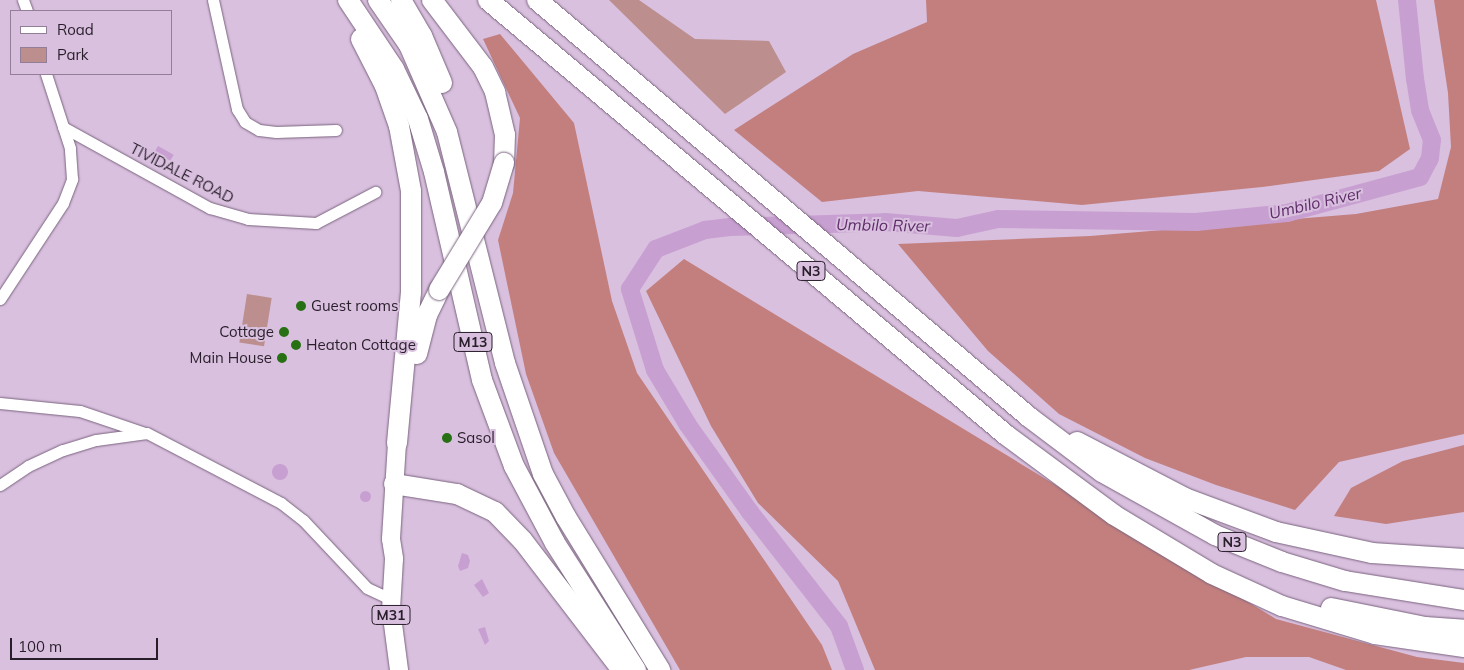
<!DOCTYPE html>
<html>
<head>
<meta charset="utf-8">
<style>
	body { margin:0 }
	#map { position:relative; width:1464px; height:670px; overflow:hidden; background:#d9c0df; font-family:Mulish,sans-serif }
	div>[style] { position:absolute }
	.green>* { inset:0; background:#bc8e8d; transform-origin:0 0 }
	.forest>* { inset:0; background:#c27f7e }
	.water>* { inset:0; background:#c89fd1; transform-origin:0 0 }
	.round { border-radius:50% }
	.river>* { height:18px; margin:-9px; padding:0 9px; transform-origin:9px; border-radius:9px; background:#c89fd1 }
	.roads { filter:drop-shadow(0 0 1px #7a647f) drop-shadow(0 0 1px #7a647f) }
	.minor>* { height:11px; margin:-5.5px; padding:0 5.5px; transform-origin:5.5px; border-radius:5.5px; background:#fff }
	.primary>* { height:18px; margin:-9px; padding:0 9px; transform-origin:9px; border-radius:9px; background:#fff }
	.motorway>* { height:20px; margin:-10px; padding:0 10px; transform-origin:10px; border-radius:10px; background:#fff }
	.bridges { filter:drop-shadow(0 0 1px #7a647f) drop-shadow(0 0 1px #7a647f) }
	.motorway-bridge>* { height:20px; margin:-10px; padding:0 10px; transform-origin:10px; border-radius:10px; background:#fff }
	.dots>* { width:14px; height:14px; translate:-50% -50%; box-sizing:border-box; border:2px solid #d9c0df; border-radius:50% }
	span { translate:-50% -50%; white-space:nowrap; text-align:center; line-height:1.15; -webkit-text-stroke:4px #d9c0df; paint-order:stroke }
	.shield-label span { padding:1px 4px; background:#d9c0df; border:1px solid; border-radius:4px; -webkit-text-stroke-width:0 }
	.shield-label { font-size:14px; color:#281e2a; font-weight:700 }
	.street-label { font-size:15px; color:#281e2a }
	.poi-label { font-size:15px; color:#281e2a }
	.left { translate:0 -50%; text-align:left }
	.right { translate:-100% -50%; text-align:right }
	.water-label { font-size:16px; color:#5e2c69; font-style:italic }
	.legend { position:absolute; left:10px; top:10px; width:162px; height:65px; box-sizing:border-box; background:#d9c0df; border:1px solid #927f97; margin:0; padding:6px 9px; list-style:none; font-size:15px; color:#281e2a }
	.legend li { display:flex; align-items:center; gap:10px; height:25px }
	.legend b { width:25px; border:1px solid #927f97 }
	.scale { position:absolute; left:10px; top:638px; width:148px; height:22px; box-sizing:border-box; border:2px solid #281e2a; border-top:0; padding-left:6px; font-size:15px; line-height:18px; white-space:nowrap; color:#281e2a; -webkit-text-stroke:4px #d9c0df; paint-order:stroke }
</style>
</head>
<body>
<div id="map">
	<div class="green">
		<div style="clip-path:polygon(609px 0,639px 0,695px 39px,769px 41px,786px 72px,725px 114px)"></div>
		<div style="left:247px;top:294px;width:25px;height:49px;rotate:9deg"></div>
	</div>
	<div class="forest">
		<div style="clip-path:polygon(926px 0,1376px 0,1410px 149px,1379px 171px,1262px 187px,1082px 205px,918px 191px,822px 202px,734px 130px,853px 54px,927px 22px)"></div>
		<div style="clip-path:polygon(1434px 0,1464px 0,1464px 434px,1339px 462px,1295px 510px,1216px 485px,1145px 458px,1059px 414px,988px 351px,898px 244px,1090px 236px,1356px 214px,1438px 199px,1451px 147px,1448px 93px)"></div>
		<div style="clip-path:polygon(500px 34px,574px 123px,612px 301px,637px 373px,822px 645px,832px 670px,680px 670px,554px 453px,526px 374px,498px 240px,513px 193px,520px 118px,483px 39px)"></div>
		<div style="clip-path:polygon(684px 259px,1276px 619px,1417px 657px,1464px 663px,1464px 670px,1346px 670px,1309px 657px,1246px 657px,1189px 670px,875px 670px,838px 581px,758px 503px,711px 426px,646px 291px)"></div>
		<div style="clip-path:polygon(1464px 445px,1464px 512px,1386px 524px,1334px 516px,1351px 488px,1403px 461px)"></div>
	</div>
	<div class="water">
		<div style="left:158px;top:146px;width:18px;height:7px;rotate:29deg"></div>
		<div class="round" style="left:272px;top:464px;width:16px;height:16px"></div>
		<div class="round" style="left:359.5px;top:490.5px;width:11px;height:11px"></div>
		<div style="clip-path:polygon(462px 553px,468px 555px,470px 561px,468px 568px,460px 571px,458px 566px)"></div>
		<div style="clip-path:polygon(482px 579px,489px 593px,483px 597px,474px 585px)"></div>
		<div style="clip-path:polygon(485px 627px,489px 641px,485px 645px,478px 629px)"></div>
	</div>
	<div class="river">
		<div style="left:855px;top:670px;width:47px;rotate:-110deg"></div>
		<div style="left:839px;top:626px;width:145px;rotate:-128deg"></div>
		<div style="left:750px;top:512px;width:107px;rotate:-125.5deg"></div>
		<div style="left:688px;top:425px;width:64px;rotate:-121deg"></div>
		<div style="left:655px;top:370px;width:85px;rotate:-107.2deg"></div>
		<div style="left:630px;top:289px;width:48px;rotate:-57deg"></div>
		<div style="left:656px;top:249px;width:53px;rotate:-21.2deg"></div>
		<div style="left:705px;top:230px;width:25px;rotate:-7deg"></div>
		<div style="left:730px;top:227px;width:155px;rotate:-1.8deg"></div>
		<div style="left:885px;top:222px;width:72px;rotate:4.8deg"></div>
		<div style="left:957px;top:228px;width:42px;rotate:-12.4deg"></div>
		<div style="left:998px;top:219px;width:198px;rotate:0.9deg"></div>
		<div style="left:1196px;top:222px;width:91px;rotate:-5.6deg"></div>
		<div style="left:1287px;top:213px;width:138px;rotate:-15.1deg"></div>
		<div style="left:1420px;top:177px;width:21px;rotate:-62deg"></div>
		<div style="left:1430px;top:158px;width:18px;rotate:-84deg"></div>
		<div style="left:1432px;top:140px;width:32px;rotate:-112deg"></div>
		<div style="left:1420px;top:110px;width:31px;rotate:-99deg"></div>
		<div style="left:1415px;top:79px;width:79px;rotate:-95.8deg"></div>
	</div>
	<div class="roads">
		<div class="minor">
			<div style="left:23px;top:0;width:12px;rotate:70deg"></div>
			<div style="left:213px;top:0;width:112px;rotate:77.6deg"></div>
			<div style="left:237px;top:109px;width:15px;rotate:58deg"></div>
			<div style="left:245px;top:122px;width:16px;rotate:30deg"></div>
			<div style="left:259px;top:130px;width:17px;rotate:7deg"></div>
			<div style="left:276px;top:132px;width:60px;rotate:-1.9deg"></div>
			<div style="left:63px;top:127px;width:168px;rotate:28.9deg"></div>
			<div style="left:210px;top:208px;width:40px;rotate:16deg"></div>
			<div style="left:248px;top:219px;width:68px;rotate:3.4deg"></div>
			<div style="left:316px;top:223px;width:67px;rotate:-27.7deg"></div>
			<div style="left:0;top:299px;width:115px;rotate:-56.7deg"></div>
			<div style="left:63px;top:203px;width:26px;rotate:-69deg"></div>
			<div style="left:72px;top:179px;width:31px;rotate:-94deg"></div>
			<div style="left:70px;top:148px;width:78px;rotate:-108deg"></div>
			<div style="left:0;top:403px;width:80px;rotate:5.7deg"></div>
			<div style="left:80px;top:411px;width:69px;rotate:18.7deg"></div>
			<div style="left:0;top:485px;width:34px;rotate:-34deg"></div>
			<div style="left:28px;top:466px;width:38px;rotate:-25deg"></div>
			<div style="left:63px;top:450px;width:34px;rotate:-17deg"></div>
			<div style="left:96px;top:440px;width:51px;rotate:-7.8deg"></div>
			<div style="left:147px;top:433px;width:151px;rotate:27.6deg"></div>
			<div style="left:281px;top:503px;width:28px;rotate:38deg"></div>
			<div style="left:303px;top:520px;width:93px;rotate:46.7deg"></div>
			<div style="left:367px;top:588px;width:26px;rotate:25deg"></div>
		</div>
		<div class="primary">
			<div style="left:397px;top:443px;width:96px;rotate:93.6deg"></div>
			<div style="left:391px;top:539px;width:20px;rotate:81deg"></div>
			<div style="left:394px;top:559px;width:50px;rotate:93.4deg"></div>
			<div style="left:391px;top:609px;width:62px;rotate:82.5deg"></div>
		</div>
		<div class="motorway">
			<div style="left:348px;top:0;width:83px;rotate:56.3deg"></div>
			<div style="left:394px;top:69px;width:55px;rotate:64.4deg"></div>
			<div style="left:418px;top:119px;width:55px;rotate:73.2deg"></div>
			<div style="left:434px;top:172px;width:213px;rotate:77deg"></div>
			<div style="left:482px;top:380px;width:92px;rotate:69.6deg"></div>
			<div style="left:514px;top:466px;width:87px;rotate:62deg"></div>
			<div style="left:555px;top:543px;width:151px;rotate:57.5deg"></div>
			<div style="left:378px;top:0;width:55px;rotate:55.4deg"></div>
			<div style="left:409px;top:45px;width:95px;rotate:66.4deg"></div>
			<div style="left:447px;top:132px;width:238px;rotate:75.9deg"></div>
			<div style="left:505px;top:363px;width:117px;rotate:71.1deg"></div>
			<div style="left:543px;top:474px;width:49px;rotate:61.9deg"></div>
			<div style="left:566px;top:517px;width:180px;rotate:58.4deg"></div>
			<div style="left:401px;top:0;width:42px;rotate:59.7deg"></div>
			<div style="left:422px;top:36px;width:51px;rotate:66.9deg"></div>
			<div style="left:432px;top:0;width:84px;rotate:52.7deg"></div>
			<div style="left:483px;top:67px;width:28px;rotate:64deg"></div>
			<div style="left:495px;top:92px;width:44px;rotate:76.9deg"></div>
			<div style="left:505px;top:135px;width:28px;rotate:92deg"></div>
			<div style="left:488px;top:0;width:676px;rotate:40.02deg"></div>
			<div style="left:1006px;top:435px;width:134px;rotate:36.5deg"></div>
			<div style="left:1114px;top:515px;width:114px;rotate:31deg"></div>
			<div style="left:1212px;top:574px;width:77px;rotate:24.6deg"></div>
			<div style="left:1282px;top:606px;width:97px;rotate:16.8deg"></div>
			<div style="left:1375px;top:634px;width:90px;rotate:8.3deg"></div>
			<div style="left:537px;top:0;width:645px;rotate:40.28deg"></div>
			<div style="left:1029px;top:417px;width:91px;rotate:37deg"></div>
			<div style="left:1102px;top:472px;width:129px;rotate:29.1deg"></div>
			<div style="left:1215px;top:535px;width:72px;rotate:21.9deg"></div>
			<div style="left:1282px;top:562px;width:66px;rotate:16.8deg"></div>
			<div style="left:1345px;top:581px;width:121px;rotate:9.1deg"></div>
			<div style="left:361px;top:39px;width:53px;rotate:62.9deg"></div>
			<div style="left:385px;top:86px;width:42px;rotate:70.7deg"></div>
			<div style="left:399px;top:126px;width:66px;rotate:79.5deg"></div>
			<div style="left:411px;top:191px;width:101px;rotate:90deg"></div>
			<div style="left:411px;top:292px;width:152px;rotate:95.3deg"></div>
			<div style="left:417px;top:354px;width:40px;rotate:-75.6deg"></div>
			<div style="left:427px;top:315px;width:28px;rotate:-64deg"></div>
			<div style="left:1077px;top:442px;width:122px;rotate:27.4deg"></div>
			<div style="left:1185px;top:498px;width:97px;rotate:20.5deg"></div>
			<div style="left:1276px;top:532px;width:98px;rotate:12.3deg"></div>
			<div style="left:1372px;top:553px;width:92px;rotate:3.7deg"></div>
			<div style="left:394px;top:484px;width:64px;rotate:9deg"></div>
			<div style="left:457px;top:494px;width:42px;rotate:25.3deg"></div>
			<div style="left:495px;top:512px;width:40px;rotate:46deg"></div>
			<div style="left:523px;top:541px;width:163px;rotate:52.5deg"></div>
			<div style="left:1331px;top:608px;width:96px;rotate:11.4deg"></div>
			<div style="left:1425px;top:627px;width:39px;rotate:4deg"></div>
		</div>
	</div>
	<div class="bridges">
		<div class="motorway-bridge">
			<div style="left:439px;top:290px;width:102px;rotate:-58.7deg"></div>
			<div style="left:492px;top:203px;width:42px;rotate:-73.3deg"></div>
		</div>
	</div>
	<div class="dots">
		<div style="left:301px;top:306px;background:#277013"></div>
		<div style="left:284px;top:332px;background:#277013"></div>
		<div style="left:296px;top:345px;background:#277013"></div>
		<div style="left:282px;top:358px;background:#277013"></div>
		<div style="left:447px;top:438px;background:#277013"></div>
	</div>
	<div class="shield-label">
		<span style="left:811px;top:271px">N3</span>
		<span style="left:473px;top:342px">M13</span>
		<span style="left:1232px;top:542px">N3</span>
		<span style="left:391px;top:615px">M31</span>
	</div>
	<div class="street-label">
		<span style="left:182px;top:173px;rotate:27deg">TIVIDALE ROAD</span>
	</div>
	<div class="poi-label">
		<span class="left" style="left:311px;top:306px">Guest rooms</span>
		<span class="right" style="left:274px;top:332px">Cottage</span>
		<span class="left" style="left:306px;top:345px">Heaton Cottage</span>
		<span class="right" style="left:272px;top:358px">Main House</span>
		<span class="left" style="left:457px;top:438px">Sasol</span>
	</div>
	<div class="water-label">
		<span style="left:1315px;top:203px;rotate:-13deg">Umbilo River</span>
		<span style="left:883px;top:225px;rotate:1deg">Umbilo River</span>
	</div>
	<ul class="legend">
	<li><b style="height:6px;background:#fff"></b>Road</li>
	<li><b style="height:14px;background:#bc8e8d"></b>Park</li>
	</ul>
	<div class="scale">100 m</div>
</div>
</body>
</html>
